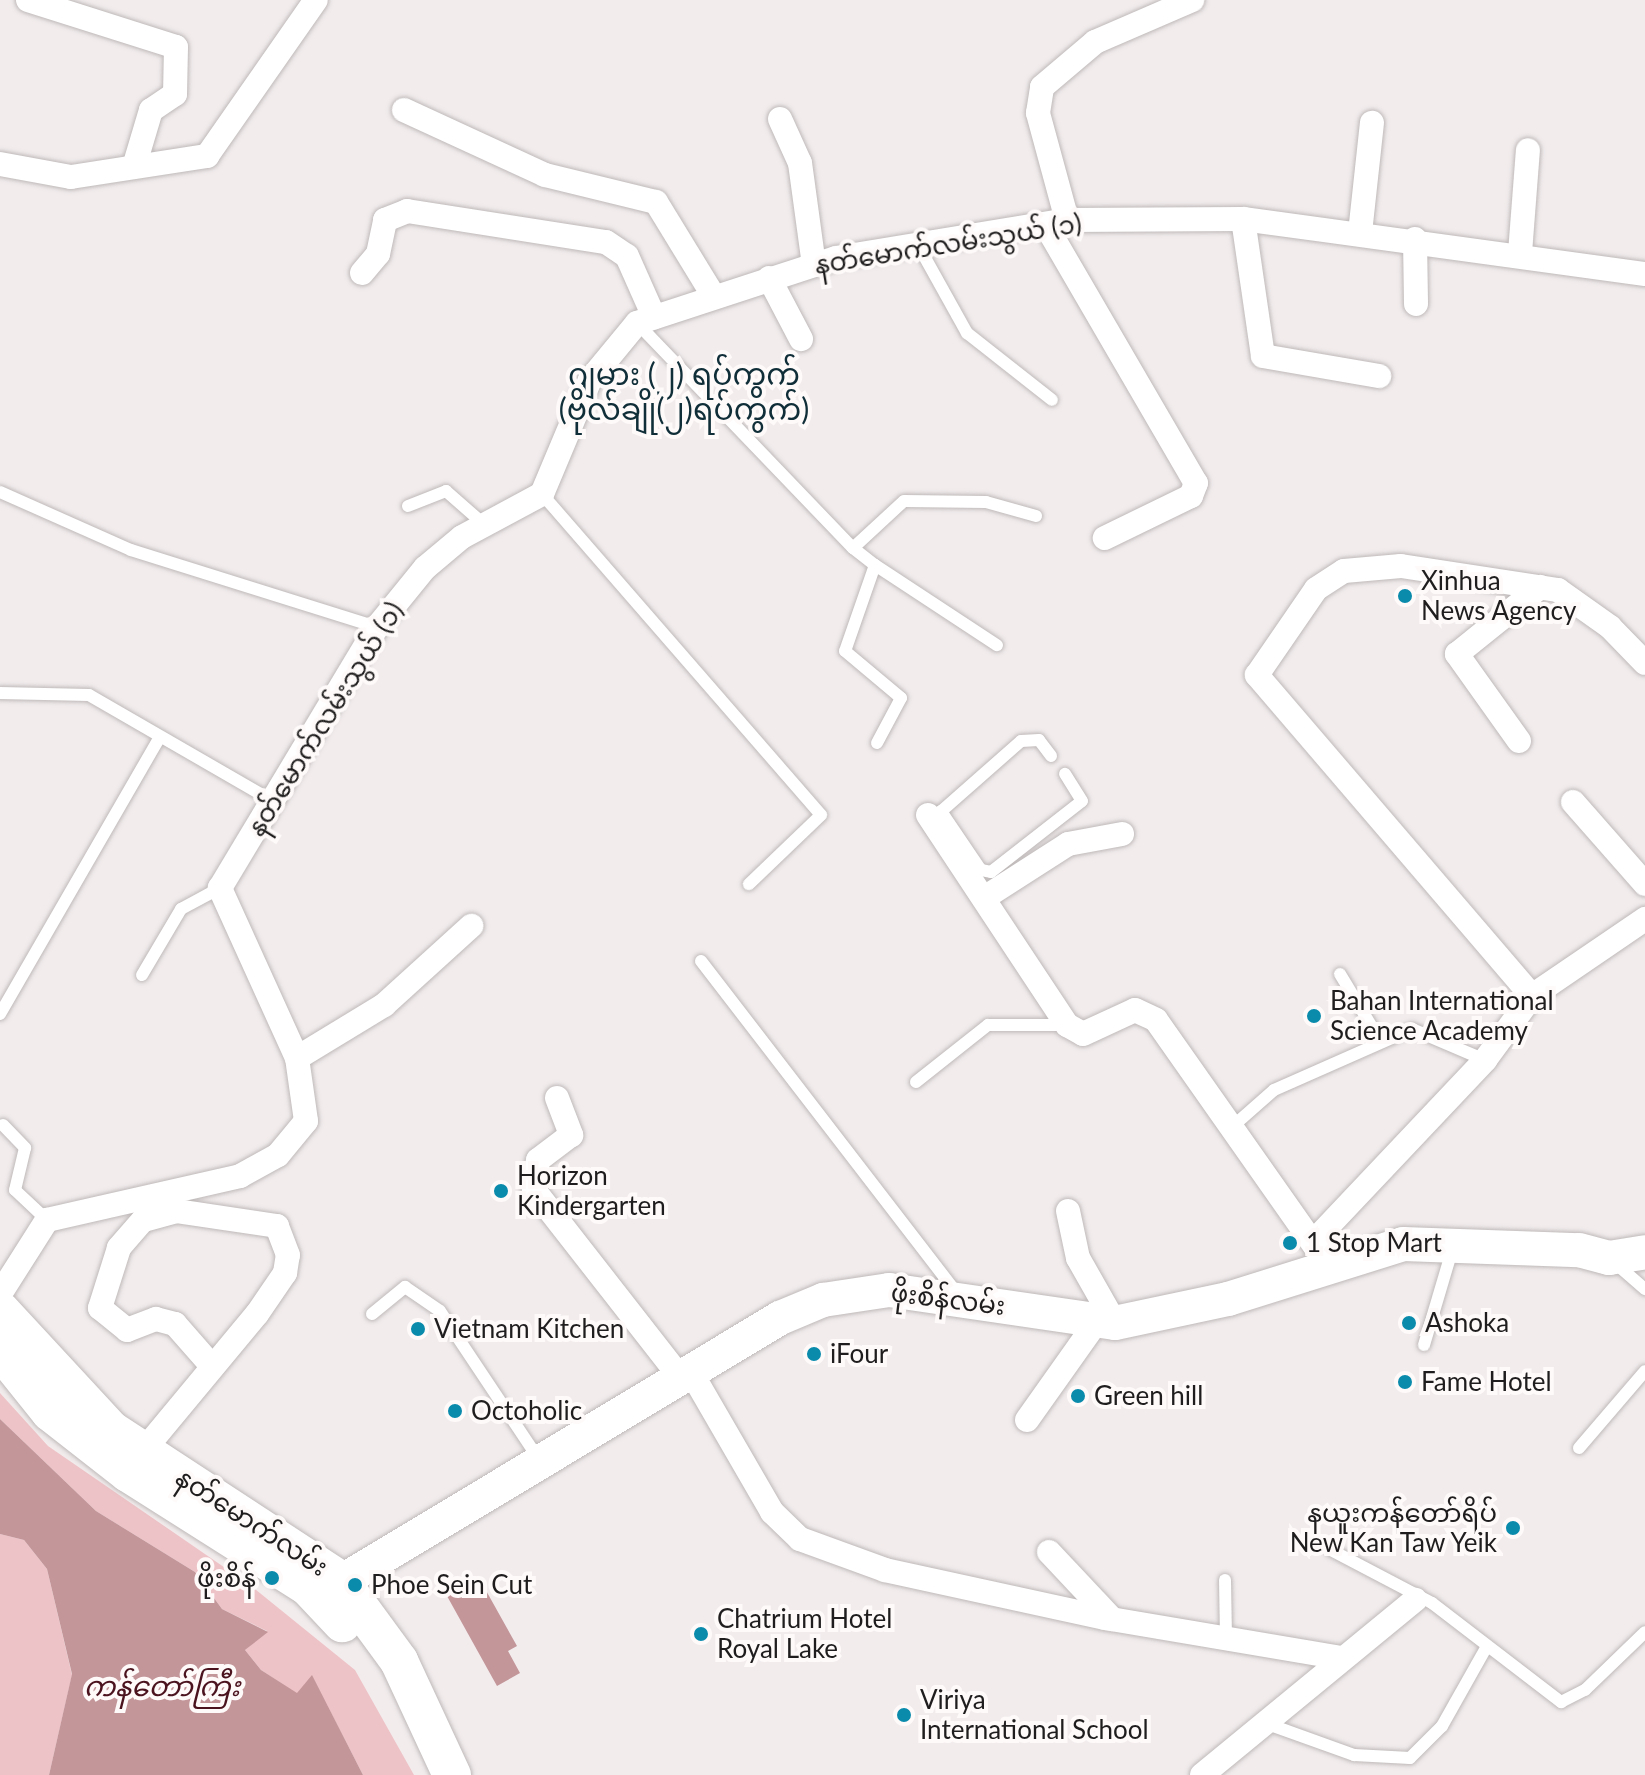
<!DOCTYPE html>
<html>
<head>
<meta charset="utf-8">
<style>
	body { margin:0 }
	#map { position:relative; width:1645px; height:1775px; overflow:hidden; background:#f2eced; font-family:Lato,"Noto Sans Myanmar",sans-serif }
	div>[style] { position:absolute }
	.green>* { inset:0; background:#eec3c7 }
	.water>* { inset:0; background:#c3969a }
	.roads { filter:drop-shadow(0 0 2px #bfb9b9) drop-shadow(0 0 2px #bfb9b9) }
	.service>* { height:12px; margin:-6px; padding:0 6px; transform-origin:6px; border-radius:6px; background:#fff }
	.minor>* { height:24px; margin:-12px; padding:0 12px; transform-origin:12px; border-radius:12px; background:#fff }
	.secondary>* { height:34px; margin:-17px; padding:0 17px; transform-origin:17px; border-radius:17px; background:#fff }
	.primary>* { height:38px; margin:-19px; padding:0 19px; transform-origin:19px; border-radius:19px; background:#fff }
	.dots>* { width:22px; height:22px; translate:-50% -50%; box-sizing:border-box; border:4px solid #fffafa; border-radius:50% }
	span { translate:-50% -50%; white-space:nowrap; text-align:center; line-height:1.15; -webkit-text-stroke:8px #fffafa; paint-order:stroke }
	.street-label { font-size:26px; color:#1f1d1d }
	.poi-label { font-size:26px; color:#1f1d1d }
	.left { translate:0 -50%; text-align:left }
	.right { translate:-100% -50%; text-align:right }
	.water-label { font-size:28px; color:#4a131e; font-style:italic }
	.quarter-label { font-size:30px; color:#0f2e38 }
</style>
</head>
<body>
<div id="map">
	<div class="green">
		<div style="clip-path:polygon(0 1393px,48px 1446px,250px 1585px,355px 1670px,414px 1775px,363px 1775px,312px 1676px,297px 1694px,261px 1670px,245px 1650px,267px 1631px,222px 1609px,195px 1572px,96px 1511px,0 1419px)"></div>
		<div style="clip-path:polygon(0 1534px,24px 1540px,47px 1569px,72px 1675px,49px 1775px,0 1775px)"></div>
	</div>
	<div class="water">
		<div style="clip-path:polygon(0 1419px,96px 1511px,195px 1572px,222px 1609px,268px 1632px,245px 1650px,261px 1670px,297px 1693px,312px 1675px,363px 1775px,49px 1775px,72px 1674px,47px 1569px,24px 1540px,0 1534px)"></div>
		<div style="clip-path:polygon(479px 1578px,517px 1646px,508px 1651px,520px 1673px,497px 1686px,447px 1596px)"></div>
	</div>
	<div class="roads">
		<div class="service">
			<div style="left:918px;top:245px;width:101px;rotate:60.9deg"></div>
			<div style="left:967px;top:333px;width:108px;rotate:38.2deg"></div>
			<div style="left:637px;top:323px;width:312px;rotate:46.2deg"></div>
			<div style="left:853px;top:548px;width:69px;rotate:-42.7deg"></div>
			<div style="left:904px;top:501px;width:82px;rotate:0.7deg"></div>
			<div style="left:986px;top:502px;width:52px;rotate:15.6deg"></div>
			<div style="left:0;top:492px;width:143px;rotate:23.9deg"></div>
			<div style="left:131px;top:550px;width:258px;rotate:17.4deg"></div>
			<div style="left:542px;top:494px;width:425px;rotate:49deg"></div>
			<div style="left:821px;top:815px;width:100px;rotate:136.2deg"></div>
			<div style="left:408px;top:506px;width:41px;rotate:-21.5deg"></div>
			<div style="left:446px;top:491px;width:53px;rotate:41.2deg"></div>
			<div style="left:853px;top:548px;width:28px;rotate:38deg"></div>
			<div style="left:875px;top:565px;width:91px;rotate:109.2deg"></div>
			<div style="left:845px;top:651px;width:73px;rotate:40deg"></div>
			<div style="left:901px;top:698px;width:51px;rotate:118.1deg"></div>
			<div style="left:875px;top:565px;width:146px;rotate:33.3deg"></div>
			<div style="left:0;top:693px;width:89px;rotate:1.3deg"></div>
			<div style="left:89px;top:695px;width:210px;rotate:30deg"></div>
			<div style="left:941px;top:811px;width:71px;rotate:55.9deg"></div>
			<div style="left:981px;top:870px;width:10px;rotate:11deg"></div>
			<div style="left:991px;top:872px;width:115px;rotate:-38deg"></div>
			<div style="left:1082px;top:801px;width:32px;rotate:-122deg"></div>
			<div style="left:937px;top:815px;width:112px;rotate:-41.4deg"></div>
			<div style="left:1021px;top:741px;width:18px;rotate:-3deg"></div>
			<div style="left:1039px;top:740px;width:20px;rotate:53deg"></div>
			<div style="left:701px;top:961px;width:419px;rotate:52.4deg"></div>
			<div style="left:1340px;top:974px;width:79px;rotate:58.9deg"></div>
			<div style="left:142px;top:975px;width:77px;rotate:-59.4deg"></div>
			<div style="left:181px;top:909px;width:44px;rotate:-28.3deg"></div>
			<div style="left:0;top:1014px;width:318px;rotate:-60deg"></div>
			<div style="left:916px;top:1082px;width:92px;rotate:-38.4deg"></div>
			<div style="left:988px;top:1025px;width:79px"></div>
			<div style="left:3px;top:1125px;width:32px;rotate:46deg"></div>
			<div style="left:25px;top:1148px;width:43px;rotate:103.4deg"></div>
			<div style="left:15px;top:1190px;width:44px;rotate:43.2deg"></div>
			<div style="left:1232px;top:1127px;width:56px;rotate:-41.4deg"></div>
			<div style="left:1274px;top:1090px;width:151px;rotate:-23.8deg"></div>
			<div style="left:1412px;top:1029px;width:79px;rotate:23deg"></div>
			<div style="left:1615px;top:1263px;width:40px;rotate:41deg"></div>
			<div style="left:372px;top:1314px;width:43px;rotate:-39.3deg"></div>
			<div style="left:405px;top:1287px;width:42px;rotate:34.4deg"></div>
			<div style="left:440px;top:1311px;width:180px;rotate:56.3deg"></div>
			<div style="left:1424px;top:1345px;width:102px;rotate:-73.5deg"></div>
			<div style="left:1579px;top:1448px;width:101px;rotate:-49.4deg"></div>
			<div style="left:1331px;top:1550px;width:114px;rotate:27.7deg"></div>
			<div style="left:1432px;top:1603px;width:163px;rotate:37.5deg"></div>
			<div style="left:1561px;top:1702px;width:27px;rotate:-27deg"></div>
			<div style="left:1585px;top:1690px;width:83px;rotate:-44deg"></div>
			<div style="left:1225px;top:1580px;width:59px;rotate:89deg"></div>
			<div style="left:1265px;top:1723px;width:95px;rotate:19.8deg"></div>
			<div style="left:1354px;top:1755px;width:56px;rotate:3.1deg"></div>
			<div style="left:1410px;top:1758px;width:45px;rotate:-45deg"></div>
			<div style="left:1442px;top:1726px;width:90px;rotate:-60.6deg"></div>
		</div>
		<div class="minor">
			<div style="left:28px;top:0;width:155px;rotate:17.6deg"></div>
			<div style="left:176px;top:47px;width:47px;rotate:91.2deg"></div>
			<div style="left:175px;top:94px;width:29px;rotate:146deg"></div>
			<div style="left:151px;top:110px;width:59px;rotate:106.6deg"></div>
			<div style="left:404px;top:110px;width:155px;rotate:24.7deg"></div>
			<div style="left:545px;top:175px;width:114px;rotate:13.7deg"></div>
			<div style="left:656px;top:202px;width:109px;rotate:58.5deg"></div>
			<div style="left:780px;top:119px;width:48px;rotate:65.6deg"></div>
			<div style="left:800px;top:163px;width:103px;rotate:82.2deg"></div>
			<div style="left:0;top:164px;width:72px;rotate:10.4deg"></div>
			<div style="left:71px;top:177px;width:138px;rotate:-8.8deg"></div>
			<div style="left:207px;top:156px;width:190px;rotate:-55.1deg"></div>
			<div style="left:1243px;top:219px;width:138px;rotate:81.7deg"></div>
			<div style="left:1263px;top:356px;width:118px;rotate:9.8deg"></div>
			<div style="left:1067px;top:220px;width:111px;rotate:-105.2deg"></div>
			<div style="left:1038px;top:113px;width:26px;rotate:-81deg"></div>
			<div style="left:1042px;top:87px;width:70px;rotate:-40.3deg"></div>
			<div style="left:1095px;top:42px;width:106px;rotate:-23.4deg"></div>
			<div style="left:1045px;top:224px;width:300px;rotate:59.8deg"></div>
			<div style="left:1196px;top:483px;width:14px;rotate:111deg"></div>
			<div style="left:1191px;top:496px;width:96px;rotate:154deg"></div>
			<div style="left:1360px;top:233px;width:111px;rotate:-83.8deg"></div>
			<div style="left:1415px;top:239px;width:65px;rotate:89.1deg"></div>
			<div style="left:1520px;top:253px;width:103px;rotate:-85.6deg"></div>
			<div style="left:362px;top:273px;width:25px;rotate:-50deg"></div>
			<div style="left:378px;top:254px;width:35px;rotate:-78deg"></div>
			<div style="left:385px;top:220px;width:24px;rotate:-22deg"></div>
			<div style="left:407px;top:211px;width:201px;rotate:8.9deg"></div>
			<div style="left:606px;top:242px;width:25px;rotate:34deg"></div>
			<div style="left:627px;top:256px;width:67px;rotate:66.1deg"></div>
			<div style="left:769px;top:278px;width:69px;rotate:62.3deg"></div>
			<div style="left:1519px;top:741px;width:107px;rotate:-125.5deg"></div>
			<div style="left:1457px;top:654px;width:107px;rotate:-38.9deg"></div>
			<div style="left:1573px;top:802px;width:109px;rotate:48.7deg"></div>
			<div style="left:928px;top:815px;width:252px;rotate:56.5deg"></div>
			<div style="left:1067px;top:1025px;width:18px;rotate:29deg"></div>
			<div style="left:1083px;top:1034px;width:57px;rotate:-24.8deg"></div>
			<div style="left:1135px;top:1010px;width:23px;rotate:25deg"></div>
			<div style="left:1156px;top:1020px;width:301px;rotate:54.9deg"></div>
			<div style="left:984px;top:898px;width:100px;rotate:-32.7deg"></div>
			<div style="left:1068px;top:844px;width:55px;rotate:-10.5deg"></div>
			<div style="left:1532px;top:996px;width:423px;rotate:-130.6deg"></div>
			<div style="left:1257px;top:675px;width:104px;rotate:-55.5deg"></div>
			<div style="left:1316px;top:589px;width:33px;rotate:-33deg"></div>
			<div style="left:1344px;top:571px;width:57px;rotate:-5deg"></div>
			<div style="left:1401px;top:566px;width:159px;rotate:8.7deg"></div>
			<div style="left:1558px;top:590px;width:64px;rotate:35.4deg"></div>
			<div style="left:1610px;top:627px;width:50px;rotate:45.8deg"></div>
			<div style="left:297px;top:1058px;width:102px;rotate:-31.3deg"></div>
			<div style="left:384px;top:1005px;width:118px;rotate:-42.2deg"></div>
			<div style="left:557px;top:1098px;width:40px;rotate:69deg"></div>
			<div style="left:571px;top:1135px;width:41px;rotate:142.9deg"></div>
			<div style="left:538px;top:1160px;width:30px;rotate:98deg"></div>
			<div style="left:534px;top:1190px;width:239px;rotate:52deg"></div>
			<div style="left:1068px;top:1211px;width:48px;rotate:78deg"></div>
			<div style="left:1078px;top:1258px;width:75px;rotate:60.4deg"></div>
			<div style="left:1315px;top:1240px;width:248px;rotate:-46.6deg"></div>
			<div style="left:1485px;top:1060px;width:79px;rotate:-53.7deg"></div>
			<div style="left:1532px;top:996px;width:137px;rotate:-34.3deg"></div>
			<div style="left:0;top:1294px;width:88px;rotate:-57.6deg"></div>
			<div style="left:47px;top:1220px;width:198px;rotate:-12.8deg"></div>
			<div style="left:240px;top:1176px;width:43px;rotate:-28.9deg"></div>
			<div style="left:278px;top:1155px;width:44px;rotate:-50.5deg"></div>
			<div style="left:306px;top:1121px;width:64px;rotate:-98.1deg"></div>
			<div style="left:297px;top:1058px;width:187px;rotate:-114.4deg"></div>
			<div style="left:220px;top:888px;width:305px;rotate:-59deg"></div>
			<div style="left:377px;top:627px;width:76px;rotate:-50.9deg"></div>
			<div style="left:425px;top:568px;width:48px;rotate:-40deg"></div>
			<div style="left:462px;top:537px;width:91px;rotate:-28.3deg"></div>
			<div style="left:542px;top:494px;width:124px;rotate:-67.2deg"></div>
			<div style="left:590px;top:380px;width:74px;rotate:-50.5deg"></div>
			<div style="left:637px;top:323px;width:209px;rotate:-18.1deg"></div>
			<div style="left:836px;top:258px;width:234px;rotate:-9.3deg"></div>
			<div style="left:1067px;top:220px;width:176px;rotate:-0.3deg"></div>
			<div style="left:1243px;top:219px;width:406px;rotate:7.8deg"></div>
			<div style="left:691px;top:1372px;width:162px;rotate:59.9deg"></div>
			<div style="left:772px;top:1512px;width:39px;rotate:44deg"></div>
			<div style="left:800px;top:1539px;width:90px;rotate:20deg"></div>
			<div style="left:885px;top:1570px;width:225px;rotate:12.3deg"></div>
			<div style="left:1105px;top:1618px;width:240px;rotate:9.6deg"></div>
			<div style="left:1027px;top:1420px;width:118px;rotate:-54.7deg"></div>
			<div style="left:134px;top:1462px;width:192px;rotate:-50.3deg"></div>
			<div style="left:257px;top:1314px;width:50px;rotate:-55.7deg"></div>
			<div style="left:285px;top:1273px;width:18px;rotate:-81deg"></div>
			<div style="left:288px;top:1255px;width:31px;rotate:-111deg"></div>
			<div style="left:277px;top:1226px;width:101px;rotate:-171.5deg"></div>
			<div style="left:177px;top:1211px;width:35px;rotate:165deg"></div>
			<div style="left:143px;top:1220px;width:37px;rotate:131deg"></div>
			<div style="left:119px;top:1248px;width:63px;rotate:107.6deg"></div>
			<div style="left:100px;top:1308px;width:35px;rotate:39deg"></div>
			<div style="left:127px;top:1330px;width:31px;rotate:-21deg"></div>
			<div style="left:156px;top:1319px;width:20px;rotate:15deg"></div>
			<div style="left:175px;top:1324px;width:55px;rotate:48.7deg"></div>
			<div style="left:1049px;top:1552px;width:92px;rotate:46.8deg"></div>
			<div style="left:1202px;top:1775px;width:276px;rotate:-39.4deg"></div>
		</div>
		<div class="secondary">
			<div style="left:319px;top:1595px;width:538px;rotate:-31deg"></div>
			<div style="left:780px;top:1318px;width:47px;rotate:-22.7deg"></div>
			<div style="left:823px;top:1300px;width:67px;rotate:-8.6deg"></div>
			<div style="left:889px;top:1290px;width:228px;rotate:8.3deg"></div>
			<div style="left:1115px;top:1323px;width:116px;rotate:-12deg"></div>
			<div style="left:1228px;top:1299px;width:183px;rotate:-17.4deg"></div>
			<div style="left:1403px;top:1244px;width:176px;rotate:2deg"></div>
			<div style="left:1579px;top:1250px;width:31px;rotate:15deg"></div>
			<div style="left:1609px;top:1258px;width:36px;rotate:-9deg"></div>
		</div>
		<div class="primary">
			<div style="left:0;top:1310px;width:163px;rotate:47.2deg"></div>
			<div style="left:111px;top:1430px;width:272px;rotate:33.2deg"></div>
			<div style="left:339px;top:1579px;width:102px;rotate:53.8deg"></div>
			<div style="left:399px;top:1661px;width:126px;rotate:65.1deg"></div>
			<div style="left:2px;top:1352px;width:77px;rotate:51.3deg"></div>
			<div style="left:50px;top:1412px;width:99px;rotate:38deg"></div>
			<div style="left:128px;top:1473px;width:213px;rotate:32.3deg"></div>
			<div style="left:308px;top:1587px;width:50px;rotate:46.6deg"></div>
		</div>
	</div>
	<div class="dots">
		<div style="left:1405px;top:596px;background:#0b8bac"></div>
		<div style="left:1314px;top:1016px;background:#0b8bac"></div>
		<div style="left:501px;top:1191px;background:#0b8bac"></div>
		<div style="left:1290px;top:1243px;background:#0b8bac"></div>
		<div style="left:1409px;top:1323px;background:#0b8bac"></div>
		<div style="left:418px;top:1329px;background:#0b8bac"></div>
		<div style="left:814px;top:1354px;background:#0b8bac"></div>
		<div style="left:1405px;top:1382px;background:#0b8bac"></div>
		<div style="left:1078px;top:1396px;background:#0b8bac"></div>
		<div style="left:455px;top:1411px;background:#0b8bac"></div>
		<div style="left:1513px;top:1528px;background:#0b8bac"></div>
		<div style="left:272px;top:1578px;background:#0b8bac"></div>
		<div style="left:355px;top:1585px;background:#0b8bac"></div>
		<div style="left:701px;top:1634px;background:#0b8bac"></div>
		<div style="left:904px;top:1715px;background:#0b8bac"></div>
	</div>
	<div class="street-label">
		<span style="left:948px;top:244px;rotate:-9deg">နတ်မောက်လမ်းသွယ် (၁)</span>
		<span style="left:325px;top:719px;rotate:-58deg">နတ်မောက်လမ်းသွယ် (၁)</span>
		<span style="left:948px;top:1299px;rotate:7deg">ဖိုးစိန်လမ်း</span>
		<span style="left:252px;top:1522px;rotate:33deg">နတ်မောက်လမ်း</span>
	</div>
	<div class="poi-label">
		<span class="left" style="left:1421px;top:596px">Xinhua<br>News Agency</span>
		<span class="left" style="left:1330px;top:1016px">Bahan International<br>Science Academy</span>
		<span class="left" style="left:517px;top:1191px">Horizon<br>Kindergarten</span>
		<span class="left" style="left:1306px;top:1243px">1 Stop Mart</span>
		<span class="left" style="left:1425px;top:1323px">Ashoka</span>
		<span class="left" style="left:434px;top:1329px">Vietnam Kitchen</span>
		<span class="left" style="left:830px;top:1354px">iFour</span>
		<span class="left" style="left:1421px;top:1382px">Fame Hotel</span>
		<span class="left" style="left:1094px;top:1396px">Green hill</span>
		<span class="left" style="left:471px;top:1411px">Octoholic</span>
		<span class="right" style="left:1497px;top:1528px">နယူးကန်တော်ရိပ်<br>New Kan Taw Yeik</span>
		<span class="right" style="left:256px;top:1578px">ဖိုးစိန်</span>
		<span class="left" style="left:371px;top:1585px">Phoe Sein Cut</span>
		<span class="left" style="left:717px;top:1634px">Chatrium Hotel<br>Royal Lake</span>
		<span class="left" style="left:920px;top:1715px">Viriya<br>International School</span>
	</div>
	<div class="water-label">
		<span style="left:162px;top:1685px">ကန်တော်ကြီး</span>
	</div>
	<div class="quarter-label">
		<span style="left:684px;top:390px">ဂျမား (၂) ရပ်ကွက်<br>(ဗိုလ်ချို(၂)ရပ်ကွက်)</span>
	</div>
</div>
</body>
</html>
